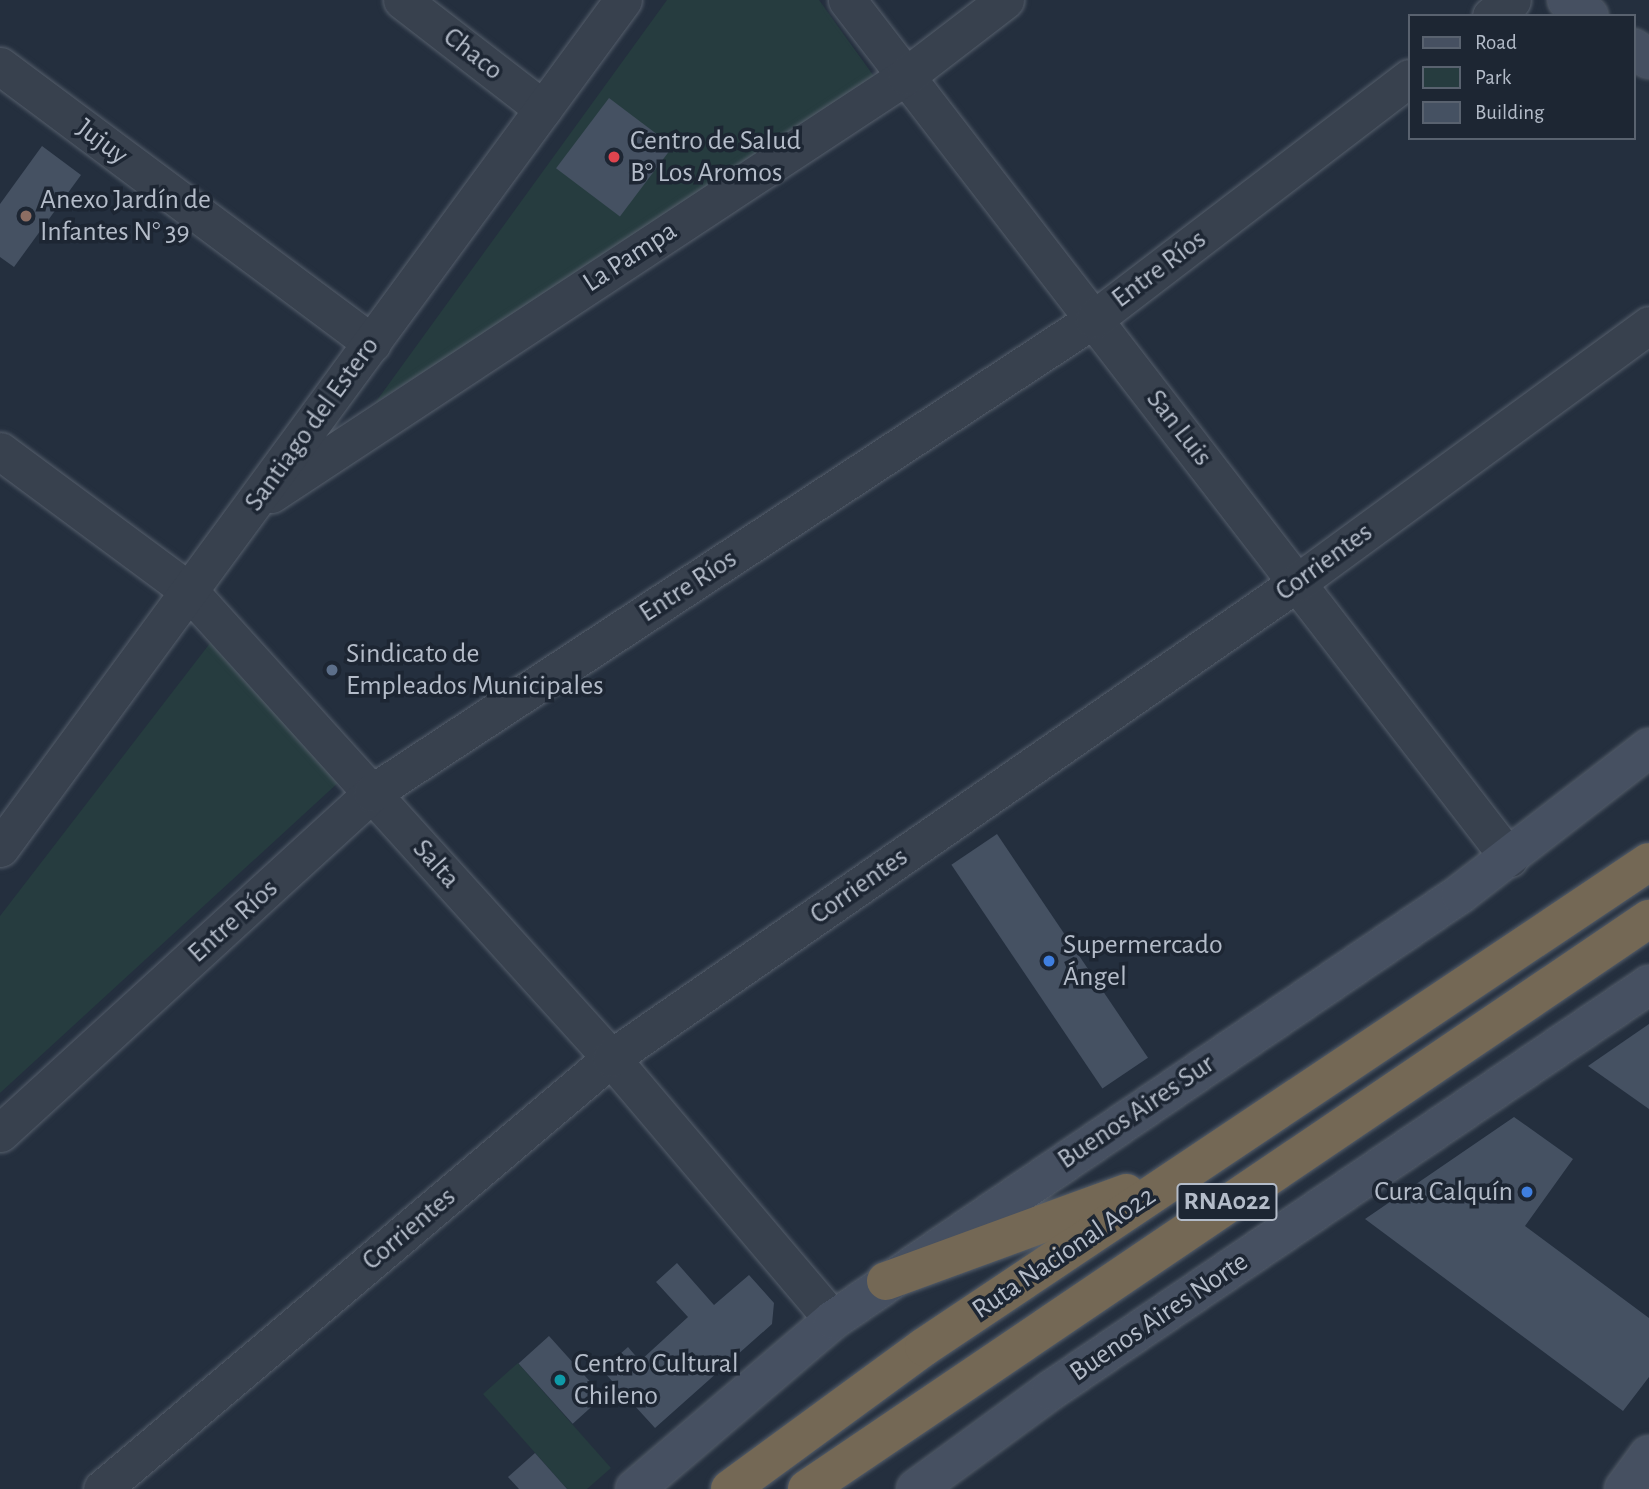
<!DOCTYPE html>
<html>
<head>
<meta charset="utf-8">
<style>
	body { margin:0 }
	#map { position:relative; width:1649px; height:1489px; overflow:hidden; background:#242f3e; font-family:"Alegreya Sans",sans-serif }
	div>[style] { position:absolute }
	.green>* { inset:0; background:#263c3f }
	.building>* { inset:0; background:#455162; transform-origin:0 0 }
	.roads { filter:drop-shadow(0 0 2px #565f6c) drop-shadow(0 0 2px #565f6c) }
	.street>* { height:37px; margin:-18.5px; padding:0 18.5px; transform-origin:18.5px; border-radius:18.5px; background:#38414e }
	.secondary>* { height:38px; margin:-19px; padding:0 19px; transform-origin:19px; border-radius:19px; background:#465061 }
	.highway>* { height:38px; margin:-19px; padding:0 19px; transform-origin:19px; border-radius:19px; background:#746855 }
	.dots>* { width:19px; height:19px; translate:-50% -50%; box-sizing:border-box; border:4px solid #1d2633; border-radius:50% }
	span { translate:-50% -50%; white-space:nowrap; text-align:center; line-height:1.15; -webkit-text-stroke:7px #1d2633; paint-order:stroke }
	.shield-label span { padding:2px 5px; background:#1d2633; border:2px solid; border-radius:5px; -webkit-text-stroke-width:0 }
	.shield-label { font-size:26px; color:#b4bcc9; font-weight:700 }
	.street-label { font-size:28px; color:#b4bcc9 }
	.poi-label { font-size:28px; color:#b4bcc9 }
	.left { translate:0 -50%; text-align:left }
	.right { translate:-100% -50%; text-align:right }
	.legend { position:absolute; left:1408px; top:14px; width:228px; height:126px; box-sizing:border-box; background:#1d2633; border:2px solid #59626f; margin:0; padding:9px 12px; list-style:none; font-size:21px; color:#b4bcc9 }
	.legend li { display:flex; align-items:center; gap:14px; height:35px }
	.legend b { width:35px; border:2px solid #59626f }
</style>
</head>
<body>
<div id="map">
	<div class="green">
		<div style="clip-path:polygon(667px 0,819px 0,878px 82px,375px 403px)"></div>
		<div style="clip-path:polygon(214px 638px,340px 781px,0 1093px,0 916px)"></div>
		<div style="clip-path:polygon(518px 1363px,611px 1468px,587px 1489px,567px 1489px,483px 1394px)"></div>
	</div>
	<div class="building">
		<div style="left:609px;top:98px;width:80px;height:88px;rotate:37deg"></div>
		<div style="clip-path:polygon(42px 146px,81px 175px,14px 267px,0 257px,0 204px)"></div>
		<div style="left:997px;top:834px;width:270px;height:55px;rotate:56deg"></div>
		<div style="clip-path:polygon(1649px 1024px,1649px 1109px,1588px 1066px)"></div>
		<div style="clip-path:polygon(1514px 1117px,1573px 1159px,1525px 1226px,1649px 1318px,1649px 1377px,1623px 1411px,1365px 1219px)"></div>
		<div style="clip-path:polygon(677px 1263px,714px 1305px,749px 1275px,774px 1303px,772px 1324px,655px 1428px,602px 1370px,628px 1347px,640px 1361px,688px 1317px,656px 1282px)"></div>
		<div style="left:549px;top:1336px;width:81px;height:41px;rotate:48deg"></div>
		<div style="clip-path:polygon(535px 1453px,567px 1489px,519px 1489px,508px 1477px)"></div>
	</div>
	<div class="roads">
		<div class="street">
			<div style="left:402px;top:0;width:178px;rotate:37.7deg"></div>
			<div style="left:847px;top:0;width:1084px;rotate:52.35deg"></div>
			<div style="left:1491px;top:16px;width:26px;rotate:-37deg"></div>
			<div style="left:0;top:66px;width:464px;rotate:36.7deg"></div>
			<div style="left:0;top:451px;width:235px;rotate:36.5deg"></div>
			<div style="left:189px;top:591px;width:629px;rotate:47.9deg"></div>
			<div style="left:611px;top:1058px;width:343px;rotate:49.7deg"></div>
			<div style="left:271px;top:494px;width:760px;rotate:-33.36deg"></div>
			<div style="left:906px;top:76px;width:125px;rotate:-37.5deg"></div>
			<div style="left:0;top:848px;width:1052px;rotate:-53.7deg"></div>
			<div style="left:0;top:1133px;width:504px;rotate:-42.43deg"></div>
			<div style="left:372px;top:793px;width:864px;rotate:-33.29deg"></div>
			<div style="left:1094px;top:319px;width:397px;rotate:-37.4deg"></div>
			<div style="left:102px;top:1489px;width:667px;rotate:-40.26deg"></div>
			<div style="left:611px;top:1058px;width:836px;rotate:-34.72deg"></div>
			<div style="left:1298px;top:582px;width:435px;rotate:-36.2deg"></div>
		</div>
		<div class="secondary">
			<div style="left:1567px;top:0;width:27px;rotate:36deg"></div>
			<div style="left:1633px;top:48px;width:19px;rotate:35deg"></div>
			<div style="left:635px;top:1489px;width:260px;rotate:-40.5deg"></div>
			<div style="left:833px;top:1320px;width:758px;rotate:-34.19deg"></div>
			<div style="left:1460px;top:894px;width:239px;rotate:-37.7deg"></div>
			<div style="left:916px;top:1489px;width:166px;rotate:-36.2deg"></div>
			<div style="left:1050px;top:1391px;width:724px;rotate:-34.13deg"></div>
			<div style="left:1624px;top:1489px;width:42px;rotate:-53.7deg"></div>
		</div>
		<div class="highway">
			<div style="left:886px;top:1281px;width:256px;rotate:-20.1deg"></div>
			<div style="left:730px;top:1489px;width:240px;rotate:-36.2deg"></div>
			<div style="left:924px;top:1347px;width:872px;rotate:-33.78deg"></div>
			<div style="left:807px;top:1489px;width:1017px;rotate:-34.1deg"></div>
		</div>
	</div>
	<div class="dots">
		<div style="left:614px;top:157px;background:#e0444e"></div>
		<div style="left:26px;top:216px;background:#8d6e63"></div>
		<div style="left:332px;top:670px;background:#5c6f8a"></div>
		<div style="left:1049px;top:961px;background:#3f7fe0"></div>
		<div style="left:1527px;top:1192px;background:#3f7fe0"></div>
		<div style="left:560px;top:1380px;background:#0f9aa8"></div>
	</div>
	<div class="shield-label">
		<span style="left:1227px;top:1202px">RNA022</span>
	</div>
	<div class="street-label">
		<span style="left:473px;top:54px;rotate:38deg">Chaco</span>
		<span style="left:102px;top:142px;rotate:37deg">Jujuy</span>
		<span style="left:630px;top:257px;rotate:-33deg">La Pampa</span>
		<span style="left:1159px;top:269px;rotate:-37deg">Entre Ríos</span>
		<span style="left:312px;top:424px;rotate:-54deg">Santiago del Estero</span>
		<span style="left:1179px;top:428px;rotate:52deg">San Luis</span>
		<span style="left:1324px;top:562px;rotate:-36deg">Corrientes</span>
		<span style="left:688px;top:586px;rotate:-33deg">Entre Ríos</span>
		<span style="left:436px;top:864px;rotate:48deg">Salta</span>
		<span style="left:859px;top:886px;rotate:-35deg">Corrientes</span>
		<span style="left:233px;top:921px;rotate:-42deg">Entre Ríos</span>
		<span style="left:1136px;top:1112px;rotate:-34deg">Buenos Aires Sur</span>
		<span style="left:409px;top:1229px;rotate:-40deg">Corrientes</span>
		<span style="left:1064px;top:1253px;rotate:-34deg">Ruta Nacional A022</span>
		<span style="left:1159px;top:1317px;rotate:-34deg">Buenos Aires Norte</span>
	</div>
	<div class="poi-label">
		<span class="left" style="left:630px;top:157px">Centro de Salud<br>B° Los Aromos</span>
		<span class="left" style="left:40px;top:216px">Anexo Jardín de<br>Infantes N° 39</span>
		<span class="left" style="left:346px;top:670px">Sindicato de<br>Empleados Municipales</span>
		<span class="left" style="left:1063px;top:961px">Supermercado<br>Ángel</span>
		<span class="right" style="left:1513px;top:1192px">Cura Calquín</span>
		<span class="left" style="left:574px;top:1380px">Centro Cultural<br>Chileno</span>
	</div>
	<ul class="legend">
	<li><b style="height:9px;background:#465061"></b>Road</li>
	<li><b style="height:19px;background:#263c3f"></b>Park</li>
	<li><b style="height:19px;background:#455162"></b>Building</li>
	</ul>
</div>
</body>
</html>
